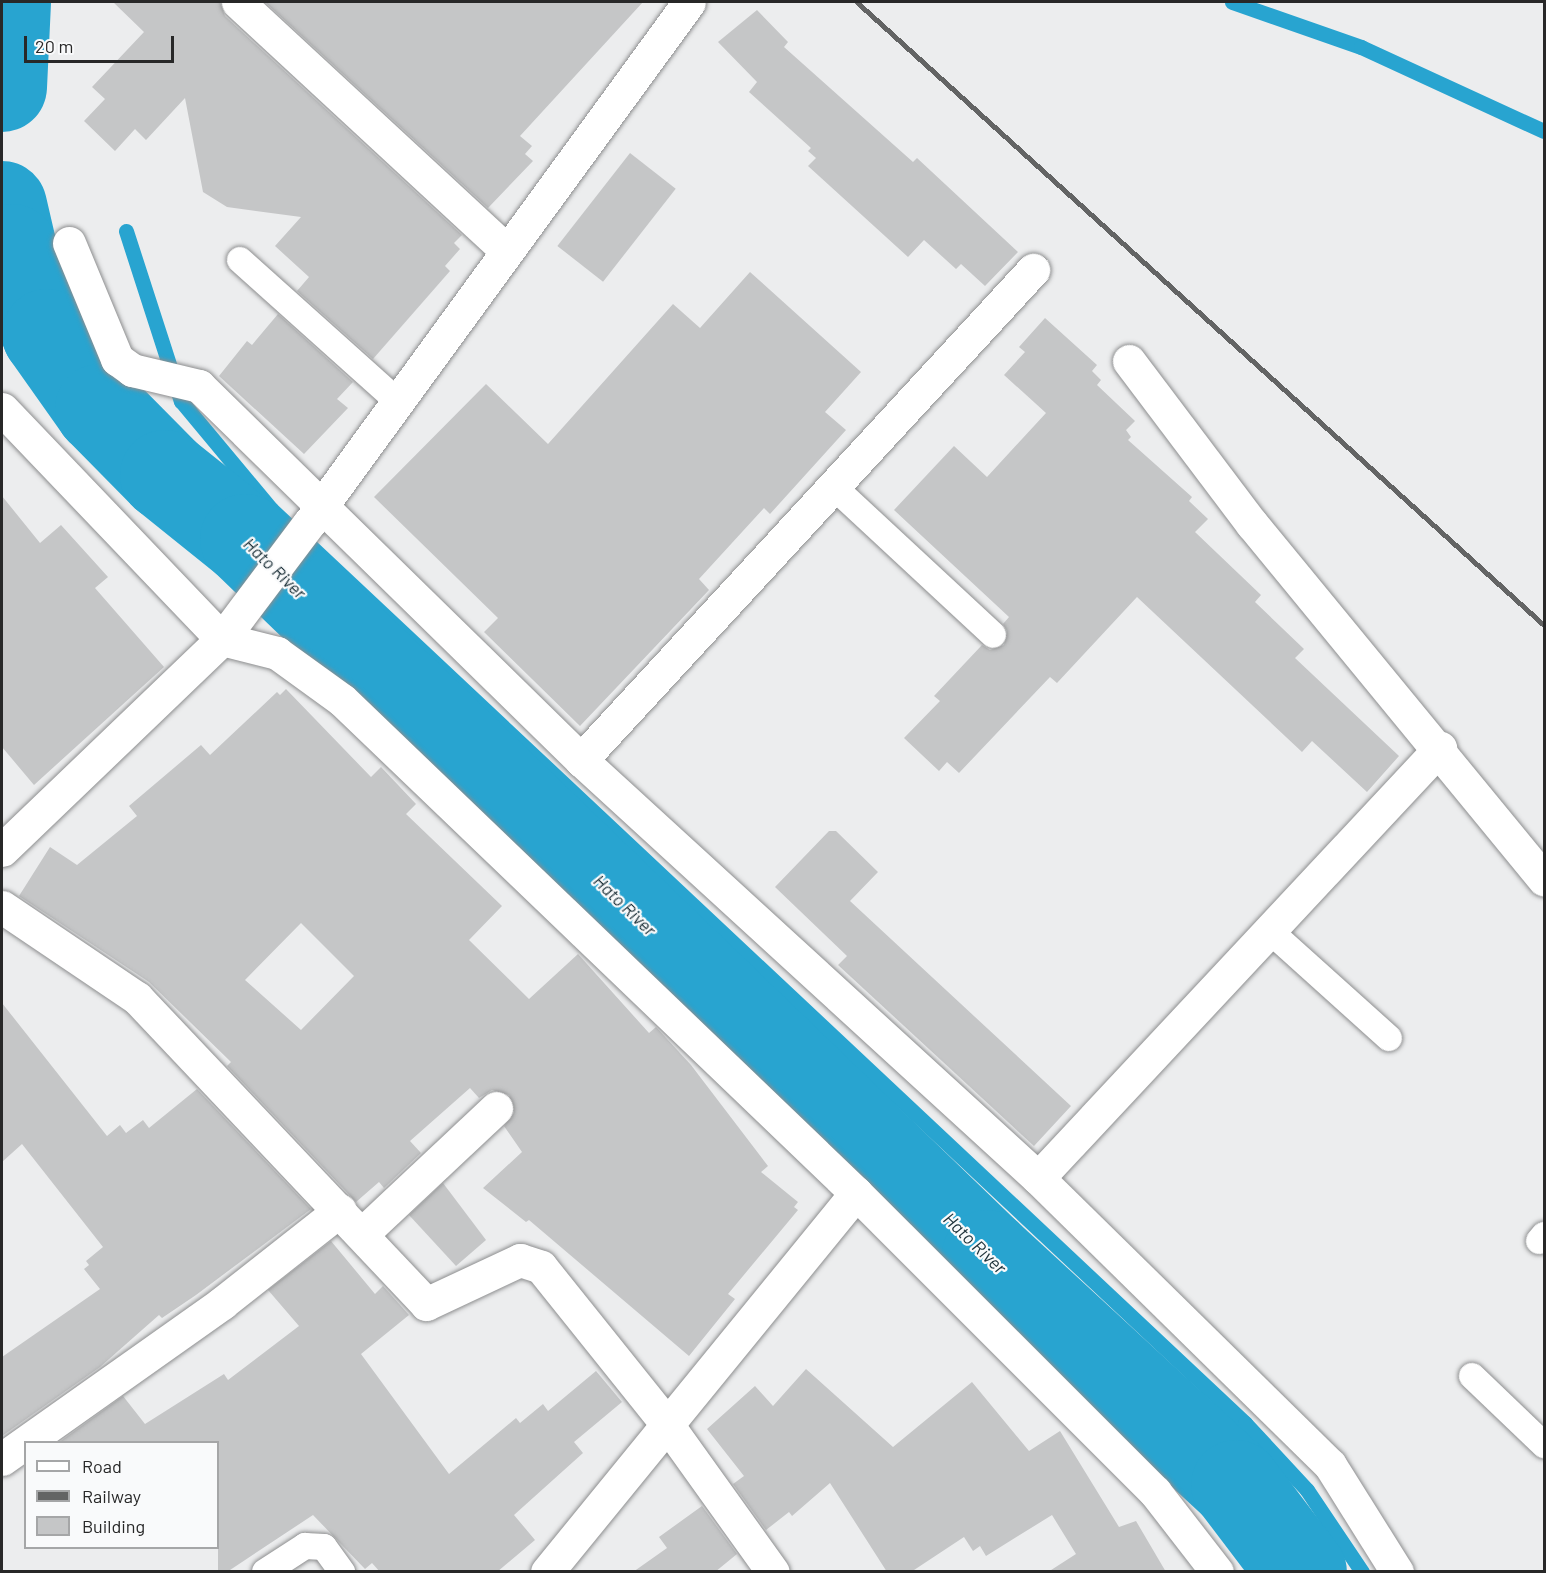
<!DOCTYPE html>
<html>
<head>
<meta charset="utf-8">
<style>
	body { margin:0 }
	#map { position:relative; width:1546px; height:1573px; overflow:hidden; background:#ecedee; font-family:Barlow,sans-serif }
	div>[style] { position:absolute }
	.stream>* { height:15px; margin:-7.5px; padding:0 7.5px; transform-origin:7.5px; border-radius:7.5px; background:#28a4d0 }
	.river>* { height:90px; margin:-45px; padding:0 45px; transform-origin:45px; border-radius:45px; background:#28a4d0 }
	.building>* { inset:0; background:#c5c6c7; transform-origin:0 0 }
	.roads { filter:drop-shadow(0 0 2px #8d8e8f) drop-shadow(0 0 2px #8d8e8f) }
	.service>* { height:26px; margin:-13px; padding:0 13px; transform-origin:13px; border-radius:13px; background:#fff }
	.minor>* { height:33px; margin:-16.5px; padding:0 16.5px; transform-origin:16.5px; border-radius:16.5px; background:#fff }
	.tertiary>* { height:33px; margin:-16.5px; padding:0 16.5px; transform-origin:16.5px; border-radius:16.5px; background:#fff }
	.rail>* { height:4.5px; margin:-2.25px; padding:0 2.25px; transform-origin:2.25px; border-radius:2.25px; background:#636464 }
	span { translate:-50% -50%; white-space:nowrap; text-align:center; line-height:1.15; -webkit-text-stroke:4.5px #f9fafb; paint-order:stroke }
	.water-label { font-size:18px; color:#1c3038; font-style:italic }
	.frame { position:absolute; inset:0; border:3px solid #282828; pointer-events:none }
	.legend { position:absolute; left:24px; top:1441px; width:195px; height:108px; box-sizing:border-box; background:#f9fafb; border:2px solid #a5a6a7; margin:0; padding:8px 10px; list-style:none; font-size:18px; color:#282828 }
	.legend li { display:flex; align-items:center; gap:12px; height:30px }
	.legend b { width:30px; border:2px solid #a5a6a7 }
	.scale { position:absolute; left:24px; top:36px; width:150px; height:27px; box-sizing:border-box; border:3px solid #282828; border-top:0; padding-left:8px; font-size:18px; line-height:21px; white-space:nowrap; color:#282828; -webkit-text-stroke:4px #f9fafb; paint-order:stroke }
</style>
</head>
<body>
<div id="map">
	<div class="stream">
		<div style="left:1232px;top:2px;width:137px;rotate:19.2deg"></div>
		<div style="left:1361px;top:47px;width:201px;rotate:24.7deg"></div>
		<div style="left:126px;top:231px;width:179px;rotate:72.1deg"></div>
		<div style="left:181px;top:401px;width:141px;rotate:50.2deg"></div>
		<div style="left:271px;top:509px;width:1336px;rotate:43.18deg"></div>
		<div style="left:1245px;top:1423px;width:91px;rotate:47.2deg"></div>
		<div style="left:1307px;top:1490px;width:99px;rotate:56.1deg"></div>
	</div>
	<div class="river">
		<div style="left:2px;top:87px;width:85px;rotate:-87.3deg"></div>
		<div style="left:2px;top:206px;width:44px;rotate:76.9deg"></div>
		<div style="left:12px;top:249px;width:92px;rotate:67.6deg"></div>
		<div style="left:47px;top:334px;width:92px;rotate:54.8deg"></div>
		<div style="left:100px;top:409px;width:93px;rotate:45.4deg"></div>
		<div style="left:165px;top:475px;width:102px;rotate:38.7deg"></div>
		<div style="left:245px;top:539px;width:1031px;rotate:43.98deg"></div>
		<div style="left:987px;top:1255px;width:339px;rotate:42.7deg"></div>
		<div style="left:1236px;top:1485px;width:109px;rotate:52.8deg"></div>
	</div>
	<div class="building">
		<div style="clip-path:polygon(113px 2px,220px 2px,225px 16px,462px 235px,454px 243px,460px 249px,445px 266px,450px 271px,373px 359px,297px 291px,309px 277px,275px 246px,301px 217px,227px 207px,203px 192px,185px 98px,146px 140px,135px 129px,115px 151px,84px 121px,105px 99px,92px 87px,144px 32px)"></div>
		<div style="clip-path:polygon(265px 2px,643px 2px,520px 136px,532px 146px,525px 154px,533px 161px,488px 208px)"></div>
		<div style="clip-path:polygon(757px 10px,788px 42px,784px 47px,913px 162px,917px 158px,1018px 252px,985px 286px,961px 264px,956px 269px,924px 240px,908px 257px,808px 166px,816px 158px,808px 151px,811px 148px,749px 92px,757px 82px,718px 42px)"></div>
		<div style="left:630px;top:153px;width:58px;height:118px;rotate:38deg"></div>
		<div style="clip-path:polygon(750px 272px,861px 372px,825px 412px,846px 430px,770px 514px,764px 508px,699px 579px,709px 590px,580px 726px,484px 632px,498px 618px,374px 497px,486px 384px,548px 444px,673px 304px,700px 328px)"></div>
		<div style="clip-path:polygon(278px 314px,353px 382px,337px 399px,348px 408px,304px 454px,219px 376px,247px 341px,252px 345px)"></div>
		<div style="clip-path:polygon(1045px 318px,1097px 365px,1092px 371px,1101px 380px,1097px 385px,1135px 421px,1126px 430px,1131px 437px,1128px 440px,1192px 497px,1189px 501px,1208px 519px,1195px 532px,1261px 595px,1255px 602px,1304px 649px,1295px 658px,1399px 756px,1367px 792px,1312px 741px,1302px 752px,1137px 597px,1057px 683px,1050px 677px,959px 773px,947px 762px,939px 771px,904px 738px,940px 701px,934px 696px,982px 645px,990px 650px,1004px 645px,1007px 631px,1003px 624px,1009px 617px,894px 510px,954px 446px,987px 477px,1046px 413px,1004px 375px,1025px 352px,1019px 347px)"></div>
		<div style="clip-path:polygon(2px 496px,40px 543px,61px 525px,108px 577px,95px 588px,164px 667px,34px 785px,2px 747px)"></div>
		<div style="clip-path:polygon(evenodd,286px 689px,371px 777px,381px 767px,416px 804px,406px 814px,502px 906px,469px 940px,529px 999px,578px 954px,649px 1033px,656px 1027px,691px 1065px,768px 1166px,761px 1172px,798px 1202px,794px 1207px,798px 1210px,728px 1294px,735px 1299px,689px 1356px,529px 1220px,526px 1222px,483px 1188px,522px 1152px,504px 1126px,514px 1113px,509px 1095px,492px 1090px,479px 1098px,470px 1088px,410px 1141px,421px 1153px,384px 1188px,379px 1182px,356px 1202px,227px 1066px,231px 1062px,149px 982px,19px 896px,50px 847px,77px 865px,137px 816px,129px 806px,201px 745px,210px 755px,277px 692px,280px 695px,286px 689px,301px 923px,354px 976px,301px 1030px,245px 980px,301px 923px)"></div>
		<div style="clip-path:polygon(829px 831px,836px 831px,878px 872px,850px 901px,1071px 1106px,1034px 1146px,838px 965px,847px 956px,775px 887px)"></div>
		<div style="clip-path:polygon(2px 1003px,107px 1136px,120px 1125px,126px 1133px,143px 1120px,149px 1128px,197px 1089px,311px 1209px,196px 1295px,162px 1318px,159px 1315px,100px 1367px,2px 1436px,2px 1357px,100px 1289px,84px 1269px,89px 1265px,86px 1261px,103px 1247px,22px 1144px,2px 1162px)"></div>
		<div style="clip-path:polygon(443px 1183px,486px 1240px,456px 1266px,409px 1215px)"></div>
		<div style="clip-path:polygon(331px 1241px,375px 1294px,383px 1286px,409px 1315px,361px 1354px,449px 1474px,516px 1418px,520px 1423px,543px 1404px,548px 1411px,596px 1371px,622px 1402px,574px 1442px,583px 1453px,514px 1515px,535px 1540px,497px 1572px,380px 1572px,372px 1563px,365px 1569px,313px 1515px,227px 1572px,218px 1572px,218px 1443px,58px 1443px,123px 1396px,145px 1424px,224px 1374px,228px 1380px,299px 1326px,268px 1290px)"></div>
		<div style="clip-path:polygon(806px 1369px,893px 1447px,972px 1382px,1029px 1451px,1060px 1431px,1119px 1527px,1136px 1521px,1166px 1572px,1048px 1572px,1076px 1554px,1052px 1515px,986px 1556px,980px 1546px,973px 1551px,964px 1537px,911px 1572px,887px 1572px,830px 1483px,792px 1516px,789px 1512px,766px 1530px,733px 1484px,744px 1476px,707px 1429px,755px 1386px,773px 1406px)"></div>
		<div style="clip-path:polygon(702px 1506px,737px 1554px,715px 1572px,633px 1572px,667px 1548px,659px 1537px)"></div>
	</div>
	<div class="roads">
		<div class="service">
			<div style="left:240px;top:260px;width:210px;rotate:41.9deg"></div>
			<div style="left:834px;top:487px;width:217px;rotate:42.9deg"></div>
			<div style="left:1270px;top:931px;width:160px;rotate:42deg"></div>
			<div style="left:1539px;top:1241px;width:8px;rotate:-50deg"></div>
			<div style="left:1472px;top:1376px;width:100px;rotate:43.8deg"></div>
			<div style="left:265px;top:1572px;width:48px;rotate:-33deg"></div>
			<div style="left:305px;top:1546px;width:19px;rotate:3deg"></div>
			<div style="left:324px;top:1547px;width:31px;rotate:54deg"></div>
		</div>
		<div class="minor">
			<div style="left:238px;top:2px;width:365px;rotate:42.8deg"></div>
			<div style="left:69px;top:243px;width:126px;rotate:67.5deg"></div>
			<div style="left:117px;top:359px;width:19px;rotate:36deg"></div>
			<div style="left:132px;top:370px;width:69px;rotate:13.4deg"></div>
			<div style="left:199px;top:386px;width:535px;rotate:44.39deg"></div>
			<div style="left:581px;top:760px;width:619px;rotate:42.45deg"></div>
			<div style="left:1038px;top:1178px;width:589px;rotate:-46.93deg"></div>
			<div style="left:1129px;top:361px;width:204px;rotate:53deg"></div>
			<div style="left:1252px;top:524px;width:460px;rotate:50.6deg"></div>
			<div style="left:2px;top:409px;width:318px;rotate:46.3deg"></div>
			<div style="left:222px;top:639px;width:57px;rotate:14.3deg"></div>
			<div style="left:277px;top:653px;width:80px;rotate:35.9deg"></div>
			<div style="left:342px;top:700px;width:712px;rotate:43.81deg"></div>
			<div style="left:856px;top:1193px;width:423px;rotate:45deg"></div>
			<div style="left:1155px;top:1492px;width:101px;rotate:52.2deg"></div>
			<div style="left:581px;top:760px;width:667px;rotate:-47.31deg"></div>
			<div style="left:2px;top:850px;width:305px;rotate:-43.8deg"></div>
			<div style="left:222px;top:639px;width:146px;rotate:-53.1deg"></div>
			<div style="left:2px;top:907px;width:163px;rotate:34deg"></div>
			<div style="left:137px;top:998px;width:421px;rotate:46.6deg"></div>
			<div style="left:426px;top:1304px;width:104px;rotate:-25.1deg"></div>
			<div style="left:520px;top:1260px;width:22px;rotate:18deg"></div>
			<div style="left:541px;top:1267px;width:205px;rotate:51.3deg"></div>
			<div style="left:669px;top:1427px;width:178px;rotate:54.4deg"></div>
			<div style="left:1038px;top:1178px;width:409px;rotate:44.5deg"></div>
			<div style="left:1330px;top:1465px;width:126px;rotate:57.9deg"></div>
			<div style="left:362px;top:1234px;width:184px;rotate:-43.2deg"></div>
			<div style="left:2px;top:1459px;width:270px;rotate:-35.3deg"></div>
			<div style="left:222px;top:1303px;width:150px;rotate:-38.2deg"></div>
			<div style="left:547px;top:1572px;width:489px;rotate:-50.8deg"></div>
		</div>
		<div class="tertiary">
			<div style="left:310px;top:522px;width:643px;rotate:-53.91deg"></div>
		</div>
	</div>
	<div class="rail">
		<div style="left:857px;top:2px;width:927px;rotate:42.2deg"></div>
	</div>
	<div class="water-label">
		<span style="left:275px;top:568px;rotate:44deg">Hato River</span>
		<span style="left:625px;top:905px;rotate:44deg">Hato River</span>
		<span style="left:975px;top:1243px;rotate:44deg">Hato River</span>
	</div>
	<div class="frame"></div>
	<ul class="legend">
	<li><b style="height:8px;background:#fff"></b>Road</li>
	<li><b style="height:8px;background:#636464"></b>Railway</li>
	<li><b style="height:16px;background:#c5c6c7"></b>Building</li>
	</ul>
	<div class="scale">20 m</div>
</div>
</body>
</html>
